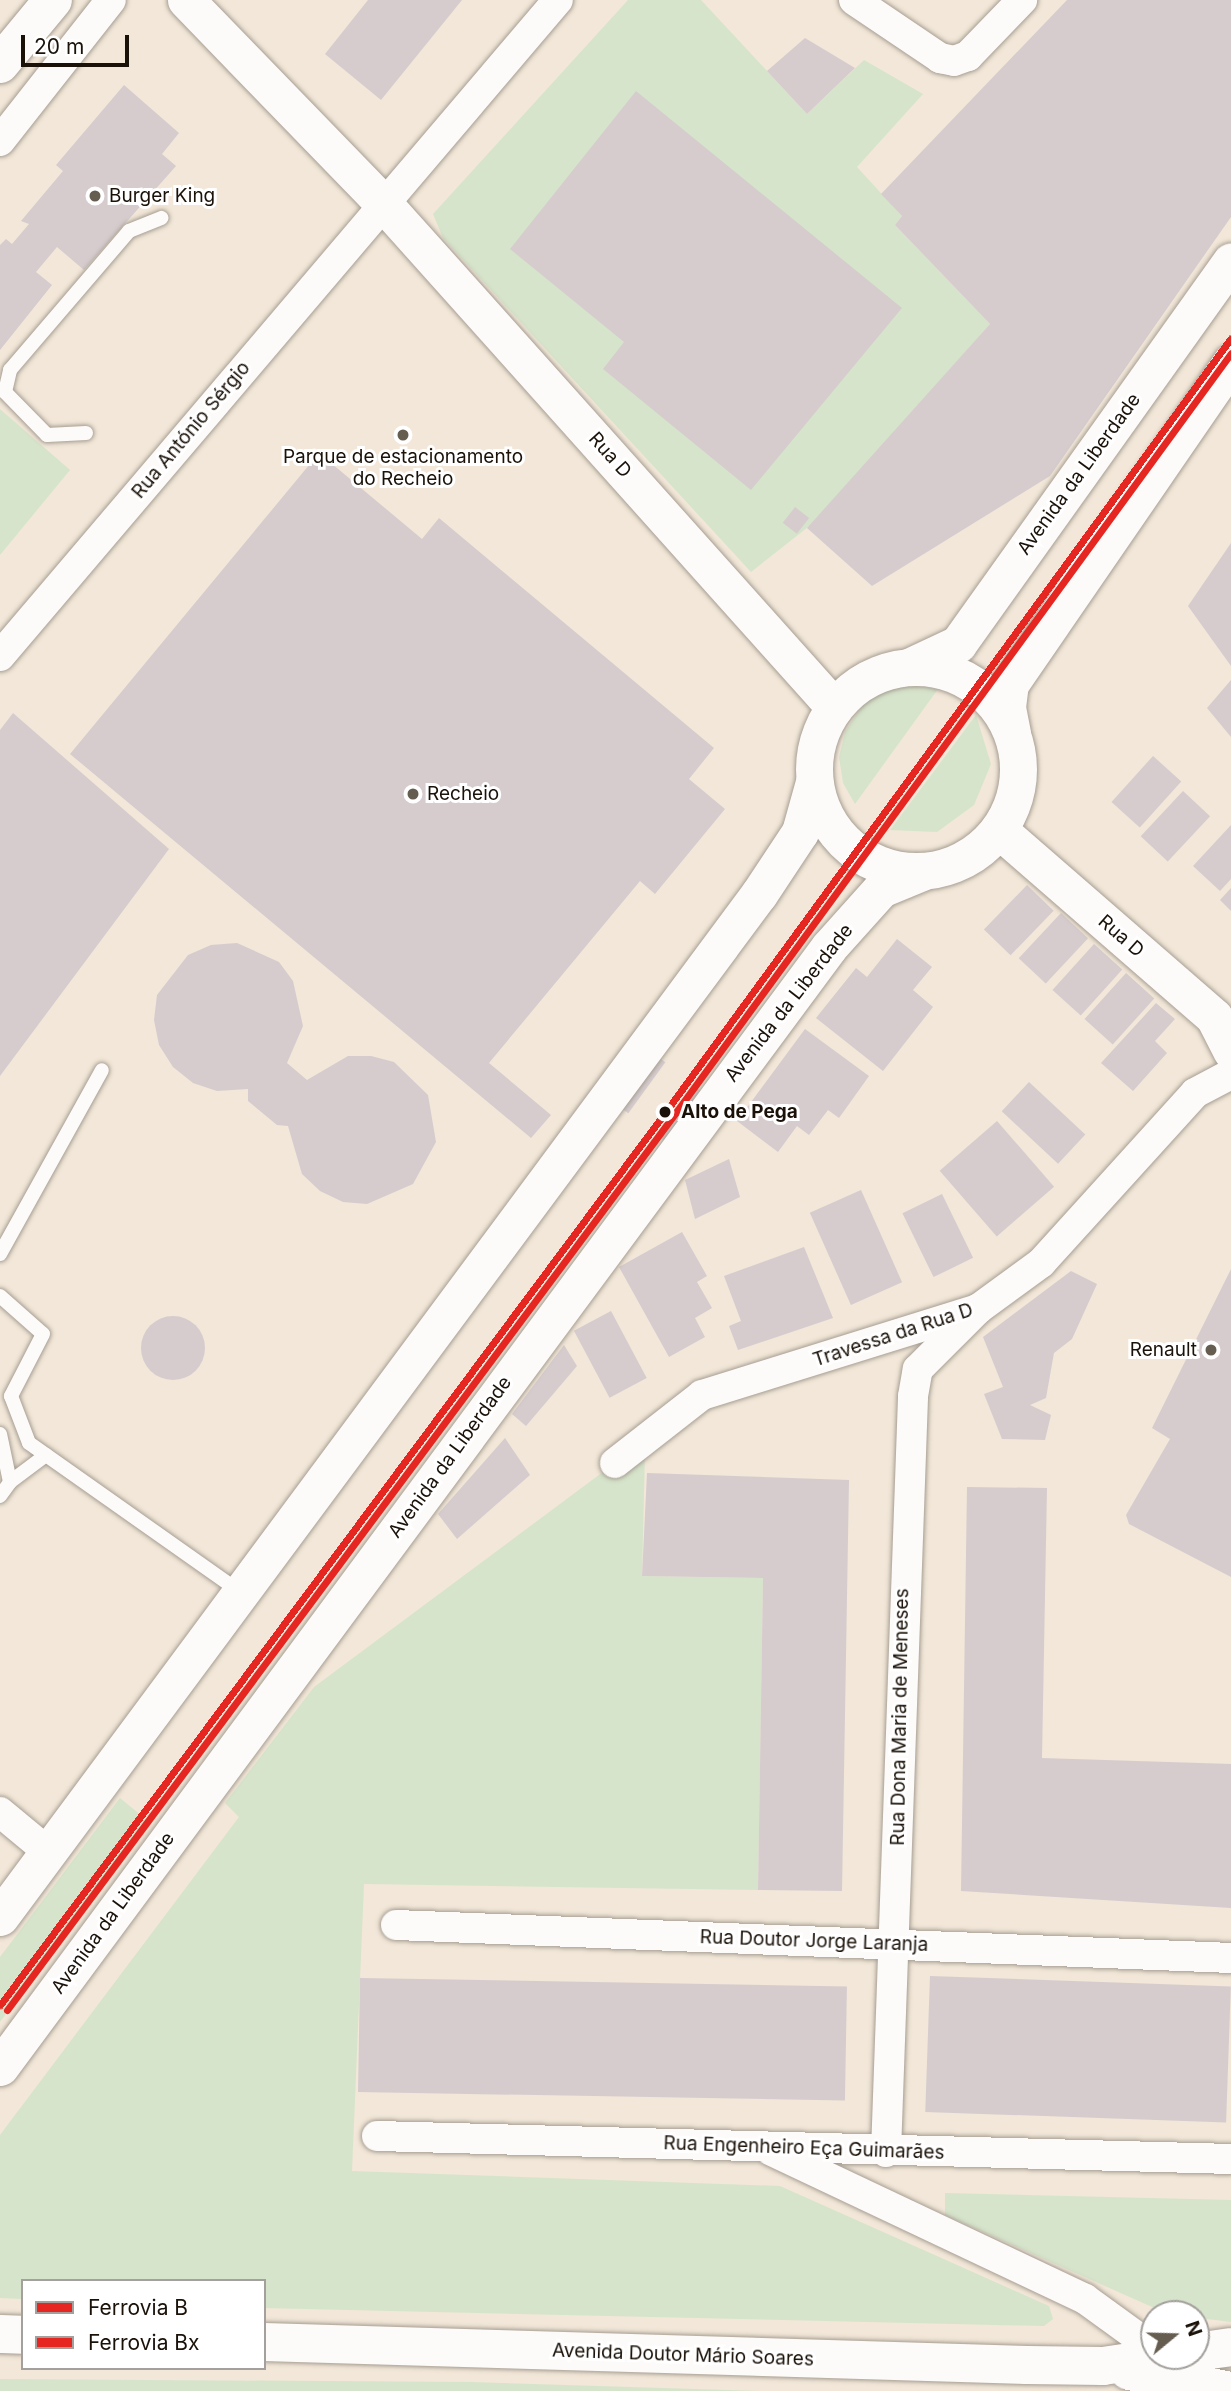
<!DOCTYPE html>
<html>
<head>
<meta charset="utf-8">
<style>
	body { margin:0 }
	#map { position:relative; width:1231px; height:2391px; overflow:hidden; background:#f2e7d8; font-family:Inter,sans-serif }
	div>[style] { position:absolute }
	.green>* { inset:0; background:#d6e4cb }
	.building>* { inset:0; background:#d6ccce; transform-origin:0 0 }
	.round { border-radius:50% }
	.roads { filter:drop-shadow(0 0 2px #a69e93) drop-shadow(0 0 2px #a69e93) }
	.service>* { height:14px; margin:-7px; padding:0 7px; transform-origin:7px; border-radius:7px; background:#fdfbf9 }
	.minor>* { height:30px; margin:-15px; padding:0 15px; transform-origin:15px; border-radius:15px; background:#fdfbf9 }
	.tertiary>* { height:37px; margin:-18.5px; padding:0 18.5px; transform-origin:18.5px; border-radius:18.5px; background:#fdfbf9 }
	.tertiary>.ring { margin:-18.5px; padding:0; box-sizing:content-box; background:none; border:37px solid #fdfbf9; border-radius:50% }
	.primary>* { height:38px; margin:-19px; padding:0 19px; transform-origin:19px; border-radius:19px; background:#fdfbf9 }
	.rail-1>* { height:7px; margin:-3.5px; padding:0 3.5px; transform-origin:3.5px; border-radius:3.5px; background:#e62621 }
	.rail-2>* { height:7px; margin:-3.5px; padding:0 3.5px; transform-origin:3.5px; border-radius:3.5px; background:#e62621 }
	.dots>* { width:19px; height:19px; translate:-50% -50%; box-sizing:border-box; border:4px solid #fff; border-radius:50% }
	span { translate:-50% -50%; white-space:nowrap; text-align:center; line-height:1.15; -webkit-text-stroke:6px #fff; paint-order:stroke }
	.poi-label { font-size:19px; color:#1a1209 }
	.left { translate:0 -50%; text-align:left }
	.right { translate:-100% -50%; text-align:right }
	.street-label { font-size:19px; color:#1a1209 }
	.stop-label { font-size:19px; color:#1a1209; font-weight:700 }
	.legend { position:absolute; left:21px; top:2279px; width:245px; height:91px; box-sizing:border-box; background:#fff; border:2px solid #a3a09d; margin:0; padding:9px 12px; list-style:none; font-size:21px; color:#1a1209 }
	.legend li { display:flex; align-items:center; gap:14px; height:35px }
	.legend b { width:35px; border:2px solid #a3a09d }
	.north { position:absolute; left:1140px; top:2300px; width:70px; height:70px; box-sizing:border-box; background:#fff; border:2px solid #a3a09d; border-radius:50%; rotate:71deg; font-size:19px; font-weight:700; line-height:28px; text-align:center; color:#1a1209 }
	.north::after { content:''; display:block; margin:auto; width:24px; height:32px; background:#665d51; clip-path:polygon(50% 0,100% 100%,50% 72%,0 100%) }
	.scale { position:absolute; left:21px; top:35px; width:108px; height:32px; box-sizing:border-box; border:4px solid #1a1209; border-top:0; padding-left:9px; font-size:21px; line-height:24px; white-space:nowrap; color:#1a1209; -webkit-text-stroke:5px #fff; paint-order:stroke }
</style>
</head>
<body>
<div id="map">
	<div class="green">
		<div style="clip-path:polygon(628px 0,701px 0,807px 114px,864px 60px,923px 94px,857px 167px,902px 216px,895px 225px,990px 324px,817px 520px,751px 572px,443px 238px,433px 214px)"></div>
		<div style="clip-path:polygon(0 409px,70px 470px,0 555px)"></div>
		<div style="clip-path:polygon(906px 685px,938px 689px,855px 804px,843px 783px,839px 757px,845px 732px,867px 698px)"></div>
		<div style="clip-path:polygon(976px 715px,991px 764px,974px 805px,937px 832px,890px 830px)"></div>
		<div style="clip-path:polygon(645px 1451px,642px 1576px,763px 1578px,758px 1890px,364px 1884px,352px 2171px,780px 2186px,1049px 2306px,1053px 2319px,1044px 2326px,264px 2308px,264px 2281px,23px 2281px,23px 2299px,0 2298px,0 2135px,239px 1817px,225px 1803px,314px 1687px,615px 1463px)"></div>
		<div style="clip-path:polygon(120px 1798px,148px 1821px,0 2022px,0 1957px)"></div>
		<div style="clip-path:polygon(945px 2193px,1231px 2200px,1231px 2322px,1168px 2314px,945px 2215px)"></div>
		<div style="clip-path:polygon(0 2379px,471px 2382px,760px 2391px,0 2391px)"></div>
	</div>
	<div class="building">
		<div style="clip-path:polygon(368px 0,462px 0,381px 100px,325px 54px)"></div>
		<div style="clip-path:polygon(1067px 0,1231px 0,1231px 217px,1050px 476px,872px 586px,807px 528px,990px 324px,895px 225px,902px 216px,881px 194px)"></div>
		<div style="clip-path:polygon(805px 38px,855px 68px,807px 114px,767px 71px)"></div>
		<div style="clip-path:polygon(124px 85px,179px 133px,162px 154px,176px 166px,84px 270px,57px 247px,36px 272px,52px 285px,0 350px,0 245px,6px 239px,12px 244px,29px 224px,21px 221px,63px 171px,56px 165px)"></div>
		<div style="clip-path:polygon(636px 91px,902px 308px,751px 490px,603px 369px,624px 342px,510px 249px)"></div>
		<div style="clip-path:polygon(319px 453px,422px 539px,439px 518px,714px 748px,689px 779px,725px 809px,655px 894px,640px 881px,489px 1063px,551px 1115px,531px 1138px,70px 754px)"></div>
		<div style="left:795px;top:507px;width:18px;height:20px;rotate:38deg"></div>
		<div style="clip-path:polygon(1231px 543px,1231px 666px,1188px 606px)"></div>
		<div style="clip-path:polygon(1231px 680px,1231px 737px,1207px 708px)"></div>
		<div style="clip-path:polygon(13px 713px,169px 849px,0 1076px,0 730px)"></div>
		<div style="left:1153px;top:756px;width:38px;height:62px;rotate:42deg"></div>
		<div style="left:1183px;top:791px;width:37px;height:62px;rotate:43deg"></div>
		<div style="clip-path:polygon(1231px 825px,1231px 879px,1220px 891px,1193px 866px)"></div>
		<div style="left:1027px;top:885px;width:37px;height:62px;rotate:44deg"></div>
		<div style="clip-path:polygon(1231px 888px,1231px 911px,1220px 900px)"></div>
		<div style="left:1061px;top:913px;width:37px;height:62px;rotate:43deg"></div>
		<div style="clip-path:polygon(897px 939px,932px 967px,913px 990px,933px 1007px,883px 1071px,816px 1018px,856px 968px,867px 977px)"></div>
		<div style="clip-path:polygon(237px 943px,279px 962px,293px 981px,303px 1026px,287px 1063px,307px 1080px,348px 1056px,371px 1056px,394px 1062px,428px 1095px,436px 1142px,413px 1184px,367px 1204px,343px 1202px,320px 1191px,302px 1174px,288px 1126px,277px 1125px,248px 1101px,248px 1089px,217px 1091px,193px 1083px,173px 1067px,159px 1045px,154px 1020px,157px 995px,188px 955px,211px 945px)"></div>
		<div style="left:1094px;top:944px;width:38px;height:62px;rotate:42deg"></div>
		<div style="left:1126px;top:973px;width:38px;height:62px;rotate:42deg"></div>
		<div style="clip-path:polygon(1156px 1003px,1175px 1019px,1155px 1041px,1167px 1053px,1133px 1091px,1101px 1063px)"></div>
		<div style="clip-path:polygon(805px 1029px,869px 1076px,839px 1118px,828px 1110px,809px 1135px,797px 1126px,778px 1152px,737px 1121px)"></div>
		<div style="left:654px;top:1054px;width:14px;height:63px;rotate:36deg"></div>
		<div style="left:1029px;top:1082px;width:77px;height:40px;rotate:43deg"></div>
		<div style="left:697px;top:1088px;width:12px;height:62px;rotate:35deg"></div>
		<div style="left:997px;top:1121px;width:87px;height:76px;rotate:49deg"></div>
		<div style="clip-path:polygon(729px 1159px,740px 1197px,695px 1219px,685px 1180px)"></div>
		<div style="left:861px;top:1190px;width:101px;height:56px;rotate:66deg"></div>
		<div style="left:942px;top:1194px;width:71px;height:44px;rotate:64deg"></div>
		<div style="clip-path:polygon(682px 1232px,707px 1276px,697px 1282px,712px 1308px,695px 1318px,705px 1337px,669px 1357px,619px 1267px)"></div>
		<div style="clip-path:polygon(804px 1247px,833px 1318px,738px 1350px,729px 1326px,741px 1321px,724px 1276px)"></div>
		<div style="clip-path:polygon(1231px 1269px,1231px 1577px,1129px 1524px,1126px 1515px,1170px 1439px,1152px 1428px)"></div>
		<div style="clip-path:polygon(1071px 1271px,1097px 1284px,1072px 1339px,1054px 1353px,1046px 1398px,1030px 1405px,1051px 1415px,1045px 1440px,1002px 1439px,984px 1394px,1003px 1387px,983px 1337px)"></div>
		<div style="left:611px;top:1311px;width:76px;height:42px;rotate:62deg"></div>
		<div class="round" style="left:141px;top:1316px;width:64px;height:64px"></div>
		<div style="clip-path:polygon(564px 1345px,577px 1366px,526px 1426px,512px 1414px)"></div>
		<div style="clip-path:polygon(505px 1438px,530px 1475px,457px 1539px,438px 1514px)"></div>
		<div style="clip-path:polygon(647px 1473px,849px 1480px,842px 1891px,758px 1890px,763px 1578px,642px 1576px)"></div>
		<div style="clip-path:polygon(967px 1487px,1047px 1488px,1042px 1758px,1231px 1764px,1231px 1908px,961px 1891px)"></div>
		<div style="left:930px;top:1976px;width:301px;height:136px;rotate:2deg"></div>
		<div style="left:360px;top:1978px;width:487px;height:114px;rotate:1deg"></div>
	</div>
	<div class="roads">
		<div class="service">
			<div style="left:86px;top:433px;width:39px;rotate:177deg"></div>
			<div style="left:47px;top:435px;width:60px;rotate:-134.3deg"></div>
			<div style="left:5px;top:392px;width:23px;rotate:-77deg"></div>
			<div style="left:10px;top:370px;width:183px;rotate:-49.4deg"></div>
			<div style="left:129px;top:231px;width:35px;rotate:-22deg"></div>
			<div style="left:0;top:1254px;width:210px;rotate:-61deg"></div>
			<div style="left:0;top:1296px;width:57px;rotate:41.5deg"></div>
			<div style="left:43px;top:1334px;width:70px;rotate:117.3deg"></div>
			<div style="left:11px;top:1396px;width:50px;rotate:69deg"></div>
			<div style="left:29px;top:1443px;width:257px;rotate:35.2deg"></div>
			<div style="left:0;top:1434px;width:49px;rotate:78.2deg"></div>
			<div style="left:10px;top:1482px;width:45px;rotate:-36.9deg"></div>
			<div style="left:0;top:1496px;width:17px;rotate:-54deg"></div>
		</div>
		<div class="minor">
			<div style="left:854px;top:0;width:104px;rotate:34deg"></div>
			<div style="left:940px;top:58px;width:14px;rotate:12deg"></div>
			<div style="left:954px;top:61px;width:15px;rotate:-20deg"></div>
			<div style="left:968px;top:56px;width:78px;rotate:-46deg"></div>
			<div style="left:0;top:141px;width:179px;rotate:-51.8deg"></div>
			<div style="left:0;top:656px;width:861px;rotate:-49.62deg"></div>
			<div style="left:615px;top:1463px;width:110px;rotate:-38deg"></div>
			<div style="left:702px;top:1395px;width:289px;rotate:-17.3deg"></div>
			<div style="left:978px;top:1309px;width:78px;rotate:-36.1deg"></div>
			<div style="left:1041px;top:1263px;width:229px;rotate:-47.8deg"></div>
			<div style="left:1195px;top:1093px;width:41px;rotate:-27.8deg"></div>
			<div style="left:0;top:1812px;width:61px;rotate:39.7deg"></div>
			<div style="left:396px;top:1925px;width:836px;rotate:2.26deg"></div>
			<div style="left:377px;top:2136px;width:854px;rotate:1.54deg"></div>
			<div style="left:770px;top:2150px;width:348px;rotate:25.3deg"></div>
			<div style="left:1085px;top:2299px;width:85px;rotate:35.9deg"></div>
			<div style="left:886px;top:2152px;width:756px;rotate:-87.95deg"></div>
			<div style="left:913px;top:1396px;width:27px;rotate:-80deg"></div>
			<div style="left:918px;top:1369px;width:85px;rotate:-45deg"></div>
		</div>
		<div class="tertiary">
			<div style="left:186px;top:0;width:284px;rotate:45.9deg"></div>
			<div style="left:384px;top:204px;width:675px;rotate:48.18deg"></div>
			<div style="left:911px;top:666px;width:52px;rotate:-25.1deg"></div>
			<div style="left:958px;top:644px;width:470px;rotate:-54.5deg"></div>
			<div class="ring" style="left:814px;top:667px;width:167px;height:167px"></div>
			<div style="left:1012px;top:733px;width:26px;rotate:-101deg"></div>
			<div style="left:1007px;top:707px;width:23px;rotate:-83deg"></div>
			<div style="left:1010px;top:684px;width:390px;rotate:-55.5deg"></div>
			<div style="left:999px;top:830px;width:285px;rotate:41deg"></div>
			<div style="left:1214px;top:1017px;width:38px;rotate:63deg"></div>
			<div style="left:0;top:1917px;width:1274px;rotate:-53.43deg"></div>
			<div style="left:759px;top:894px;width:74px;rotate:-56.5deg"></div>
			<div style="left:800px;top:832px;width:52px;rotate:-74.4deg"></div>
			<div style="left:0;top:2067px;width:1393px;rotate:-53.49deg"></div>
			<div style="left:829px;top:947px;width:78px;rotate:-48.1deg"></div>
			<div style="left:881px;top:889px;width:44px;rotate:-22.5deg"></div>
		</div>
		<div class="primary">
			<div style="left:0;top:64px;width:83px;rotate:-50.4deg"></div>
			<div style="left:0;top:2334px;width:23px;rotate:2deg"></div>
			<div style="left:264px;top:2342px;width:763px;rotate:1.73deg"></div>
			<div style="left:1027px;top:2365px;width:76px;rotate:0.8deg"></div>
			<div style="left:1103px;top:2366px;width:69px;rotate:-8.4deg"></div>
			<div style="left:1196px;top:2352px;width:35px;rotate:-8deg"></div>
			<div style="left:1129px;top:2371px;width:104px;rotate:11.1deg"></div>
		</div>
	</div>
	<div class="rail-1">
		<div style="left:0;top:2005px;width:1120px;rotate:-53.31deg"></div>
		<div style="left:669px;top:1107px;width:952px;rotate:-53.84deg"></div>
	</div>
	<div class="rail-2">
		<div style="left:7px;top:2010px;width:1120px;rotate:-53.31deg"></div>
		<div style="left:676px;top:1112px;width:940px;rotate:-53.82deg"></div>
	</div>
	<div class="dots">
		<div style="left:95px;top:196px;background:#665d51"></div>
		<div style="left:403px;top:435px;background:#665d51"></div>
		<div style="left:413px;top:794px;background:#665d51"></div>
		<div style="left:665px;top:1112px;background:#1a1209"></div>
		<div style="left:1211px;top:1350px;background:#665d51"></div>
	</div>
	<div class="poi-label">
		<span class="left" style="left:109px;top:196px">Burger King</span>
		<span style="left:403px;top:468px">Parque de estacionamento<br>do Recheio</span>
		<span class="left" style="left:427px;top:794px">Recheio</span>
		<span class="right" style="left:1197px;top:1350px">Renault</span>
	</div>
	<div class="street-label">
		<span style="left:191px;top:430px;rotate:-50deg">Rua António Sérgio</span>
		<span style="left:610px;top:455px;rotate:48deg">Rua D</span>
		<span style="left:1079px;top:474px;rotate:-54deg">Avenida da Liberdade</span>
		<span style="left:1121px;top:936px;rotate:41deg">Rua D</span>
		<span style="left:789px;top:1003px;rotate:-52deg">Avenida da Liberdade</span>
		<span style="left:893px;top:1335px;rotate:-18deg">Travessa da Rua D</span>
		<span style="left:450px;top:1457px;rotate:-54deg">Avenida da Liberdade</span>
		<span style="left:900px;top:1717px;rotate:-89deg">Rua Dona Maria de Meneses</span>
		<span style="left:113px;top:1913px;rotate:-54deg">Avenida da Liberdade</span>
		<span style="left:814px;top:1941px;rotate:2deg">Rua Doutor Jorge Laranja</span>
		<span style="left:804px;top:2148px;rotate:2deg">Rua Engenheiro Eça Guimarães</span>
		<span style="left:683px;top:2355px;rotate:2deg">Avenida Doutor Mário Soares</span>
	</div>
	<div class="stop-label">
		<span class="left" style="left:681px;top:1112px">Alto de Pega</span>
	</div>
	<ul class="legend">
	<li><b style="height:9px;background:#e62621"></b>Ferrovia B</li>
	<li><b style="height:9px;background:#e62621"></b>Ferrovia Bx</li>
	</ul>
	<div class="north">N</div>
	<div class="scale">20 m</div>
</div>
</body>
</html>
